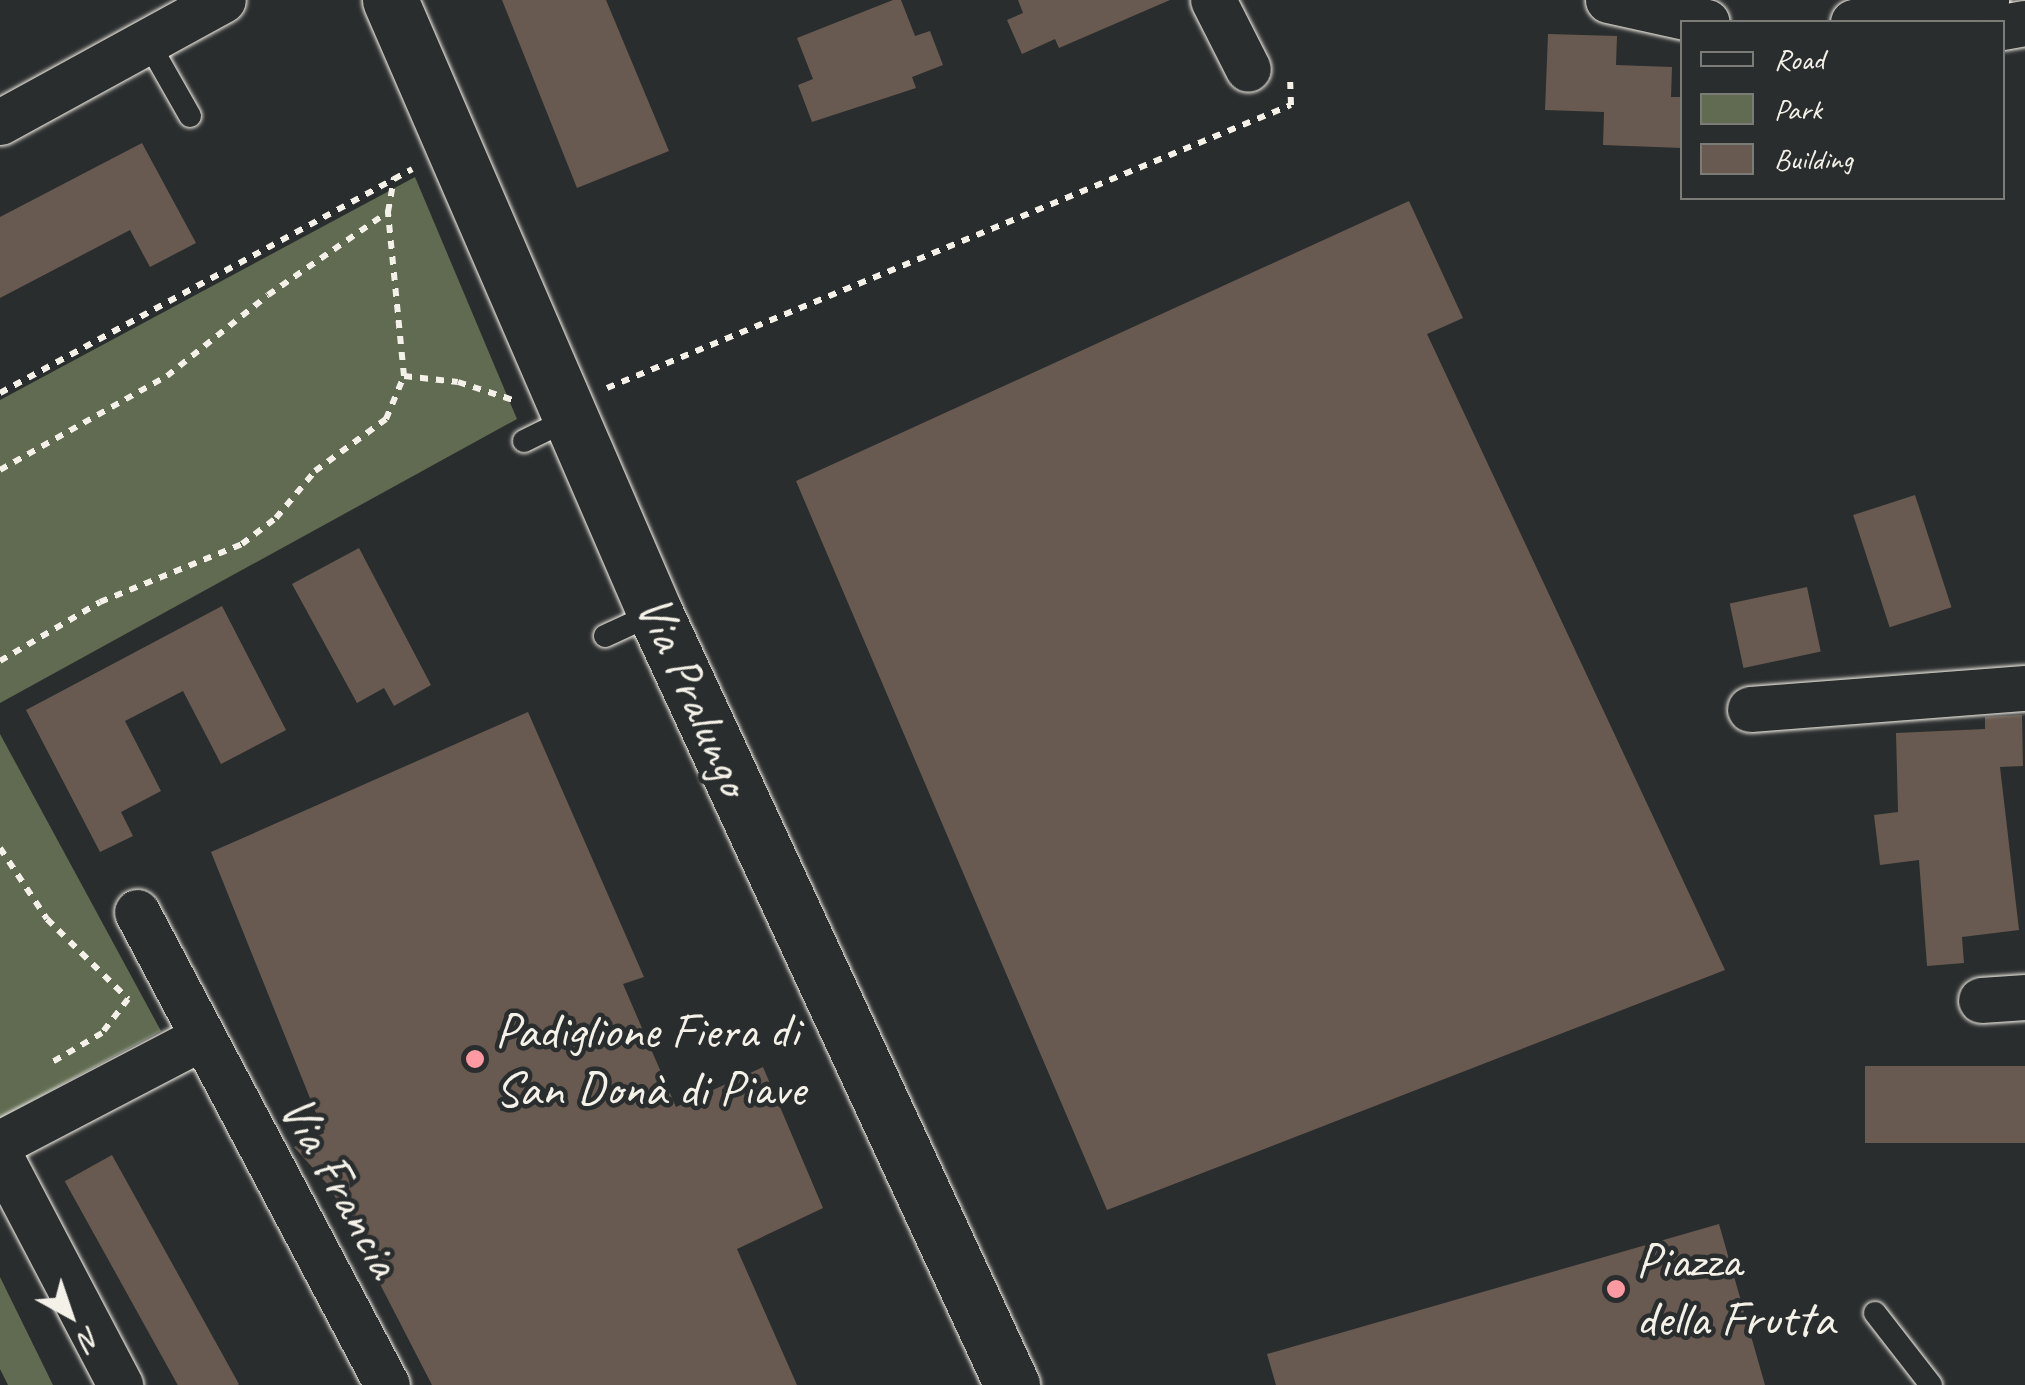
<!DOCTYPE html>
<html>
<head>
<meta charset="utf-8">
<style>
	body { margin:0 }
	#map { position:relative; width:2025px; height:1385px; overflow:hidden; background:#2a2d2e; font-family:Caveat,sans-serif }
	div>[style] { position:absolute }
	.green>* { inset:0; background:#606b52 }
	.building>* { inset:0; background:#685a50; transform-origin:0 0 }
	.path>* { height:6px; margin-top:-3px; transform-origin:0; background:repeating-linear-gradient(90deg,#f4f1e8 0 8px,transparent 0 16px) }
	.roads { filter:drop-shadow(0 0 2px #f4f1e8) drop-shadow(0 0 2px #f4f1e8) }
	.service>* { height:22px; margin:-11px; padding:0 11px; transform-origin:11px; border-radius:11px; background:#2a2d2e }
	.minor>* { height:45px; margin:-22.5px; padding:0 22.5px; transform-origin:22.5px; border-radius:22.5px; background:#2a2d2e }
	.tertiary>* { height:55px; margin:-27.5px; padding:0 27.5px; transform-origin:27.5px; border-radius:27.5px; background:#2a2d2e }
	.dots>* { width:28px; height:28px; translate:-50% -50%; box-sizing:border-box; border:5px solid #2a2d2e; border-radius:50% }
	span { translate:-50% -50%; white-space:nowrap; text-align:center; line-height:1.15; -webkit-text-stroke:9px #2a2d2e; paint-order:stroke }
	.street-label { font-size:50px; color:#f4f1e8 }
	.poi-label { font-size:50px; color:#f4f1e8 }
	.left { translate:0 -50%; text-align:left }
	.legend { position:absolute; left:1680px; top:20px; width:325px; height:180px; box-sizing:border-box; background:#2a2d2e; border:2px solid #7b7b78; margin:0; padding:12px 18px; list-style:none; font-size:30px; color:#f4f1e8 }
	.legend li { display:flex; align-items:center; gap:20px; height:50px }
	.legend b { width:50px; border:2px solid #7b7b78 }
	.north { position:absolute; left:20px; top:1265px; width:100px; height:100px; -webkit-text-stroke:8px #2a2d2e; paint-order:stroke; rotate:140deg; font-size:28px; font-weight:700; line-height:40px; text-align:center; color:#f4f1e8 }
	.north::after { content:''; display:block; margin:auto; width:35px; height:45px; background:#f4f1e8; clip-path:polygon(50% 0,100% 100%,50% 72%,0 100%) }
</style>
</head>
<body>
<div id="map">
	<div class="green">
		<div style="clip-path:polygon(415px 177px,517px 419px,0 703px,0 400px)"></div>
		<div style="clip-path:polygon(0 734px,161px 1031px,0 1118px)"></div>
		<div style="clip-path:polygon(0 1277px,53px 1385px,8px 1385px,0 1369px)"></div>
	</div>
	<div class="building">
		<div style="clip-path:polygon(502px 0,606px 0,669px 151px,577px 188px)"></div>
		<div style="clip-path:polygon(893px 0,901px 0,915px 36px,930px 31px,943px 65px,912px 77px,916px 88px,812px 122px,798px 85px,813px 79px,797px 38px)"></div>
		<div style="clip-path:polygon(1018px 0,1170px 0,1059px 48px,1055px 39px,1022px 54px,1007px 20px,1023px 13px)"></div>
		<div style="clip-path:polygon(1548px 34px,1617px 36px,1616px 65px,1672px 67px,1671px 97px,1682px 97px,1682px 148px,1603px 145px,1604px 112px,1545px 110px)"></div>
		<div style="clip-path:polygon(142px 143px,196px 243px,150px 267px,130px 230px,0 298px,0 217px)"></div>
		<div style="clip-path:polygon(1409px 201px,1463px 318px,1427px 334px,1725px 970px,1107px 1210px,796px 481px)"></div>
		<div style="left:1915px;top:495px;width:118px;height:65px;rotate:72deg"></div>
		<div style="clip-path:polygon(359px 548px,431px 685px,394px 706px,384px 688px,357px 703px,292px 584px)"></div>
		<div style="left:1807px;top:587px;width:66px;height:79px;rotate:78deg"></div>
		<div style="clip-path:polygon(222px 606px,286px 730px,221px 764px,183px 691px,125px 721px,161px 791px,121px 812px,133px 836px,100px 852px,26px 710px)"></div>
		<div style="clip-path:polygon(528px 712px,644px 977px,623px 984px,676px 1107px,763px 1067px,823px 1208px,737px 1249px,797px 1385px,432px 1385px,330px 1187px,294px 1147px,324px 1133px,211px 852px)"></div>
		<div style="clip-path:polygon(2022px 715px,2023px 766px,2000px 767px,2019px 930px,1962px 937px,1964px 963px,1927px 966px,1919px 860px,1880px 865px,1874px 815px,1898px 812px,1896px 733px,1985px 729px,1985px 717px)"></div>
		<div style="left:2025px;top:1066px;width:77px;height:160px;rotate:90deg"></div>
		<div style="left:112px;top:1155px;width:262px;height:54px;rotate:61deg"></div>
		<div style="clip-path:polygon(1719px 1224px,1765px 1385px,1276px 1385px,1267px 1354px)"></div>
	</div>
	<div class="path">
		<div style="left:404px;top:376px;width:54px;rotate:6.3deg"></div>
		<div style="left:458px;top:382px;width:58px;rotate:18.1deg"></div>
		<div style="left:607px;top:388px;width:740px;rotate:-22.48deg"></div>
		<div style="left:1291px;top:105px;width:23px;rotate:-92deg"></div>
		<div style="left:0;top:393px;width:469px;rotate:-28.5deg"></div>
		<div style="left:0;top:470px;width:192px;rotate:-29.4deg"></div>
		<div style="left:167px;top:376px;width:129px;rotate:-38.7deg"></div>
		<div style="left:268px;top:295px;width:146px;rotate:-34.7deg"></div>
		<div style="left:388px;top:212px;width:35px;rotate:-80deg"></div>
		<div style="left:0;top:661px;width:116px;rotate:-30.5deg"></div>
		<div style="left:100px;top:602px;width:153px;rotate:-22.2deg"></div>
		<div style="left:242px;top:544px;width:43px;rotate:-37.4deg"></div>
		<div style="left:276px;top:518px;width:61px;rotate:-50.3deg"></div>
		<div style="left:315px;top:471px;width:88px;rotate:-36.2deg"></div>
		<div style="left:386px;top:419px;width:47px;rotate:-67.3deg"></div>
		<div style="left:404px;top:376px;width:165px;rotate:-95.6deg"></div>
		<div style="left:0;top:848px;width:85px;rotate:56.5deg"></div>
		<div style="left:47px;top:919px;width:114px;rotate:44.6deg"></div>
		<div style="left:128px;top:999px;width:43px;rotate:127.4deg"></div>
		<div style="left:102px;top:1033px;width:61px;rotate:149.7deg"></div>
	</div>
	<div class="roads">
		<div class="service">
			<div style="left:148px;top:42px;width:85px;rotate:60.4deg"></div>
			<div style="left:524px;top:441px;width:55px;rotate:-26.1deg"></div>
			<div style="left:605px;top:636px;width:55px;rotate:-24.7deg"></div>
			<div style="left:1875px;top:1313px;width:91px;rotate:52.1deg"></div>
		</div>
		<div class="minor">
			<div style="left:1213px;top:0;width:77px;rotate:63.1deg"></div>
			<div style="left:1608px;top:0;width:101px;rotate:12.5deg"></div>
			<div style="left:1853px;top:22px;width:135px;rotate:-9.4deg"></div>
			<div style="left:2002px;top:27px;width:23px;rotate:-10deg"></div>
			<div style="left:0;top:122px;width:254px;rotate:-28.7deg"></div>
			<div style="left:1750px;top:709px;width:276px;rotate:-4.4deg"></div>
			<div style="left:137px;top:912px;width:535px;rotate:62.14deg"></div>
			<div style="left:1981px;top:1000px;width:44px;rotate:-3.9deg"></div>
			<div style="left:0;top:1143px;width:225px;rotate:-27.6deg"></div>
			<div style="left:0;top:1156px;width:259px;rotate:62.3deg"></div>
		</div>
		<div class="tertiary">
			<div style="left:390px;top:0;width:668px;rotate:66.62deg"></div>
			<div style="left:655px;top:613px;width:851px;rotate:65.18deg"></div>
		</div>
	</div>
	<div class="dots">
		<div style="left:475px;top:1059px;background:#ff9aa2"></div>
		<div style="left:1616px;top:1289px;background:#ff9aa2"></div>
	</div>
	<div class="street-label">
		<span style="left:694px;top:695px;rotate:66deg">Via Pralungo</span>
		<span style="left:341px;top:1186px;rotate:61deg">Via Francia</span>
	</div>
	<div class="poi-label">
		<span class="left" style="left:495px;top:1059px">Padiglione Fiera di<br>San Donà di Piave</span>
		<span class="left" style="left:1636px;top:1289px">Piazza<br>della Frutta</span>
	</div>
	<ul class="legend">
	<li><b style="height:12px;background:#2a2d2e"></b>Road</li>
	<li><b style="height:28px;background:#606b52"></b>Park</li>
	<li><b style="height:28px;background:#685a50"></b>Building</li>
	</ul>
	<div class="north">N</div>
</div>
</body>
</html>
